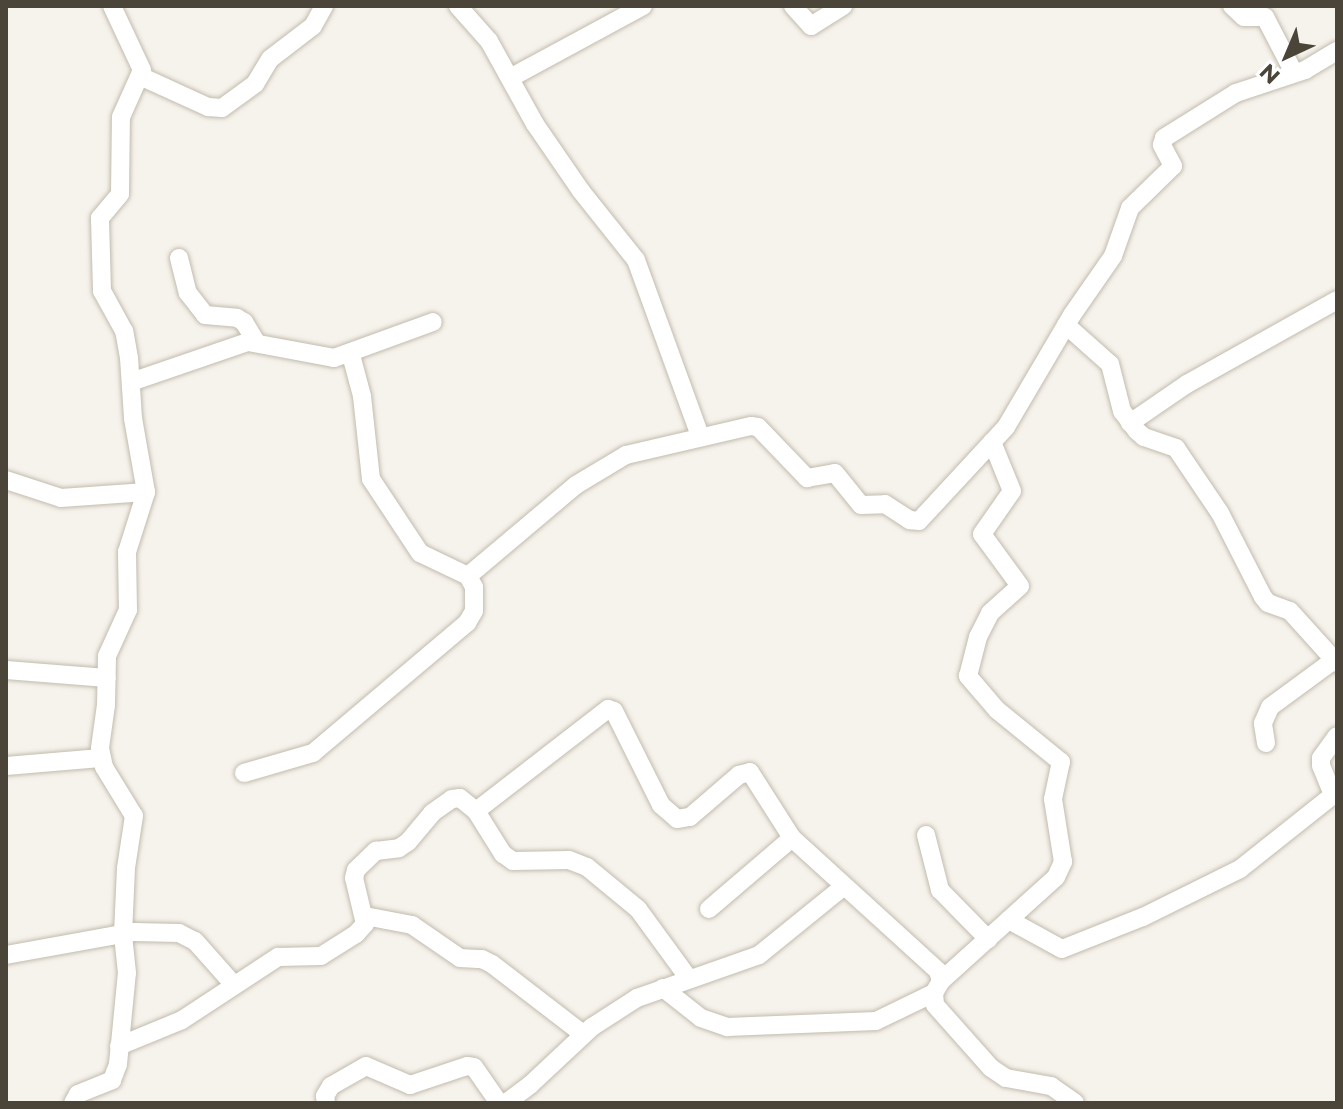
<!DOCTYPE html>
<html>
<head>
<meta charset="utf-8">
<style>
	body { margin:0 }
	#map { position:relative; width:1343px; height:1109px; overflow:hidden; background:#f6f3ec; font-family:Montserrat,sans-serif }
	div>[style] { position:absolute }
	.roads { filter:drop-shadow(0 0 2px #c2bbae) drop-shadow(0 0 2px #c2bbae) }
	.minor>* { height:18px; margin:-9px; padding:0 9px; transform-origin:9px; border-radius:9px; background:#fff }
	span { translate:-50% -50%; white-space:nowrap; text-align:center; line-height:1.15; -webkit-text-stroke:6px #fff; paint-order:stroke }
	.frame { position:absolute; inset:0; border:8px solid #4b4439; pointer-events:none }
	.north { position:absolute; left:1247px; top:16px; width:80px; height:80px; -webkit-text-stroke:6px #fff; paint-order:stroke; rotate:224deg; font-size:22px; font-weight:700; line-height:32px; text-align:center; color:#4b4439 }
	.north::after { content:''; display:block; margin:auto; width:28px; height:36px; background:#4b4439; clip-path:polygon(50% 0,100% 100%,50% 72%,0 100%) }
</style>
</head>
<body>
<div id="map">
	<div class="roads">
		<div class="minor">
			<div style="left:458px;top:6px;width:47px;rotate:48.5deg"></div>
			<div style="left:489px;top:41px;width:95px;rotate:61deg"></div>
			<div style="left:535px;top:124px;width:81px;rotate:55.5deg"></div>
			<div style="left:581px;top:191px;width:88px;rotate:51.4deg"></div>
			<div style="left:636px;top:260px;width:187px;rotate:70deg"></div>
			<div style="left:793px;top:6px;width:27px;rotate:48deg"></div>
			<div style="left:811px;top:26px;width:38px;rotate:-32deg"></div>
			<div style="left:1232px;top:6px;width:16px;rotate:43deg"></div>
			<div style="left:1244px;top:17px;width:21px"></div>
			<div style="left:1265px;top:17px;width:63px;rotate:62.6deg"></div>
			<div style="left:140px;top:76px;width:75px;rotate:24.5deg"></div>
			<div style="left:208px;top:107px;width:14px;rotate:4deg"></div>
			<div style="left:222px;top:108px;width:41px;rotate:-36deg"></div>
			<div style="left:255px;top:84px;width:29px;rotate:-59deg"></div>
			<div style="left:270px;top:59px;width:54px;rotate:-37.5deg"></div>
			<div style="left:313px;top:26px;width:23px;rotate:-61deg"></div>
			<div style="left:510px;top:78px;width:151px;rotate:-28.4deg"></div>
			<div style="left:179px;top:258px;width:36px;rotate:76deg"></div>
			<div style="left:188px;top:293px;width:28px;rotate:52deg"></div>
			<div style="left:205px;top:315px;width:32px;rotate:5deg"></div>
			<div style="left:237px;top:318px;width:8px;rotate:30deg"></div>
			<div style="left:244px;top:322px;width:23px;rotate:59deg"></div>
			<div style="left:1066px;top:325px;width:59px;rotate:41.6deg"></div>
			<div style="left:1110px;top:364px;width:49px;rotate:75.7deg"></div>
			<div style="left:1122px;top:411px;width:25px;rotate:53deg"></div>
			<div style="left:1137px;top:431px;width:9px;rotate:41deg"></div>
			<div style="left:1144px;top:437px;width:34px;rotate:19deg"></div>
			<div style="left:1176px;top:448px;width:78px;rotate:55.9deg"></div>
			<div style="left:1220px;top:513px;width:94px;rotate:62.9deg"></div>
			<div style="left:1263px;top:597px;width:8px;rotate:50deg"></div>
			<div style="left:1268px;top:603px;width:23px;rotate:20deg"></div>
			<div style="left:1290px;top:611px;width:70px;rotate:47.9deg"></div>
			<div style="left:131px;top:382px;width:124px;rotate:-18.9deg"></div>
			<div style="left:248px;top:342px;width:87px;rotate:10.5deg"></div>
			<div style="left:334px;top:358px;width:105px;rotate:-20deg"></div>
			<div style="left:1130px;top:423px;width:69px;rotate:-34.4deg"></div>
			<div style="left:1187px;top:384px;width:172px;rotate:-29.2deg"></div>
			<div style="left:6px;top:480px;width:58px;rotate:18.1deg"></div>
			<div style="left:61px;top:498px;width:85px;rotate:-4deg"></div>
			<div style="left:468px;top:576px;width:141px;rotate:-40.1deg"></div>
			<div style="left:576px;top:485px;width:58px;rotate:-31deg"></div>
			<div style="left:626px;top:455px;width:128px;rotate:-13.1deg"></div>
			<div style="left:751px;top:426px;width:7px;rotate:8deg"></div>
			<div style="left:758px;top:427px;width:71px;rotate:46.1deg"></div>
			<div style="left:807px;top:478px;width:28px;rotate:-10deg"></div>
			<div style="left:835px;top:473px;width:41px;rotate:50.9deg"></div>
			<div style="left:861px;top:505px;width:24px;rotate:-2deg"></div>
			<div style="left:885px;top:504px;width:30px;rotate:33deg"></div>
			<div style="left:910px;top:520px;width:9px;rotate:6deg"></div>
			<div style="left:919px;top:521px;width:128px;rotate:-47.2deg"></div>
			<div style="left:1006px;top:427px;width:130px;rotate:-59.5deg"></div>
			<div style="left:1072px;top:315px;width:72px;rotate:-55.2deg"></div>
			<div style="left:1113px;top:256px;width:51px;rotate:-70.5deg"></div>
			<div style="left:1130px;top:208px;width:60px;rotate:-44.3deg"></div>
			<div style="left:1173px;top:166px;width:24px;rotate:-118deg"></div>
			<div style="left:1162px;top:145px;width:7px;rotate:-74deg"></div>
			<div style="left:1164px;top:138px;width:85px;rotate:-32deg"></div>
			<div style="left:1236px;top:93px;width:73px;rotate:-18.4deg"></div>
			<div style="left:1305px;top:70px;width:37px;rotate:-31deg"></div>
			<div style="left:6px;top:670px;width:101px;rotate:4.5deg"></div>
			<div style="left:1266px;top:743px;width:20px;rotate:-99deg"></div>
			<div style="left:1263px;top:723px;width:17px;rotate:-66deg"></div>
			<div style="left:1270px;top:707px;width:79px;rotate:-36.3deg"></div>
			<div style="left:6px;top:766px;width:95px;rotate:-4.8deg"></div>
			<div style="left:244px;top:773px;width:72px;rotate:-16.2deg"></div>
			<div style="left:313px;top:753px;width:202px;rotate:-40.2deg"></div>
			<div style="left:467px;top:623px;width:14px;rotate:-60deg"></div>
			<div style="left:474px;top:611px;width:24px;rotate:-90deg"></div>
			<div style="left:474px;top:587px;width:13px;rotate:-119deg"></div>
			<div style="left:468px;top:576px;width:53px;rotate:-154.4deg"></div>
			<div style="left:420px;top:553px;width:89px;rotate:-123.5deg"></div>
			<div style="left:371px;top:479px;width:83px;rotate:-96.2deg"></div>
			<div style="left:362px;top:396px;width:42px;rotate:-105deg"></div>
			<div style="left:476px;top:811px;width:167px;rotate:-37.7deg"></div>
			<div style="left:608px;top:709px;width:6px;rotate:18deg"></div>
			<div style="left:614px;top:711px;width:105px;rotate:63.4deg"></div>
			<div style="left:661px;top:805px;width:21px;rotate:41deg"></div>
			<div style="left:677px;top:819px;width:13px;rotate:-9deg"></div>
			<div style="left:690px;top:817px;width:65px;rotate:-40.6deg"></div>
			<div style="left:739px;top:775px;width:11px;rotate:-15deg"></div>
			<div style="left:750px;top:772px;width:78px;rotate:57.5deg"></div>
			<div style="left:792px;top:838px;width:197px;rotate:42.3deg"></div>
			<div style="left:938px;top:971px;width:10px;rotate:73deg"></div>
			<div style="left:941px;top:981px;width:14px;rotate:120deg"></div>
			<div style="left:934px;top:993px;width:12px;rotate:85deg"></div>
			<div style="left:935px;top:1005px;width:84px;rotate:48.4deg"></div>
			<div style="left:991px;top:1068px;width:18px;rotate:34deg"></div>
			<div style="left:1006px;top:1078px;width:46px;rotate:10.1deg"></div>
			<div style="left:1051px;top:1086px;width:29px;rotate:35deg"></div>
			<div style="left:926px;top:835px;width:57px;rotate:75.7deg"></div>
			<div style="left:940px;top:890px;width:69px;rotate:45.6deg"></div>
			<div style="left:709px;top:909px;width:109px;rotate:-40.5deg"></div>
			<div style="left:365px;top:916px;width:48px;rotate:10.8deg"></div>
			<div style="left:412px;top:925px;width:58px;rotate:34.5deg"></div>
			<div style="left:460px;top:958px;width:22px;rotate:3deg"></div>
			<div style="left:482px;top:959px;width:11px;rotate:27deg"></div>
			<div style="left:492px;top:964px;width:115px;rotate:37.6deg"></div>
			<div style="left:1009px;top:920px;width:60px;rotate:28.7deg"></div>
			<div style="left:1062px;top:949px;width:87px;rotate:-21.6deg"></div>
			<div style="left:1143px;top:917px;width:108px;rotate:-26.3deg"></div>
			<div style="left:1240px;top:869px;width:119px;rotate:-38.5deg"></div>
			<div style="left:1333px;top:795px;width:31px;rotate:-112deg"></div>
			<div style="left:1321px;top:766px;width:8px;rotate:-90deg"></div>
			<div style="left:1321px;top:758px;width:27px;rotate:-54deg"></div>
			<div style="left:6px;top:955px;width:130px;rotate:-10.2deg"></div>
			<div style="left:134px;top:932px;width:45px;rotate:1.3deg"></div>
			<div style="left:179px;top:933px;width:18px;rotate:27deg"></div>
			<div style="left:195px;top:941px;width:59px;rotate:48.4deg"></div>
			<div style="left:941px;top:981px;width:155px;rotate:-42.1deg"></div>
			<div style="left:1056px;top:877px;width:17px;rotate:-65deg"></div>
			<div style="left:1063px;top:862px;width:64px;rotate:-99deg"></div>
			<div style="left:1053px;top:799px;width:38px;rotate:-78deg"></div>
			<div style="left:1061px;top:762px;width:82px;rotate:-140.9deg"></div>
			<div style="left:997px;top:710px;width:45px;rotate:-130.5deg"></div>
			<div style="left:968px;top:676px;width:40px;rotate:-75.6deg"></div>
			<div style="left:978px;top:637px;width:27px;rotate:-63deg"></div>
			<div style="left:990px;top:613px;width:40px;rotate:-42deg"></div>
			<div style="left:1020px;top:586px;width:64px;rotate:-126.2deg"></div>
			<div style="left:982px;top:534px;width:52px;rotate:-55.1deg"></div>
			<div style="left:1012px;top:491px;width:53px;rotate:-112.2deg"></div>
			<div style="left:663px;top:988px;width:48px;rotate:38.3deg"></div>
			<div style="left:701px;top:1018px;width:28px;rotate:19deg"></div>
			<div style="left:727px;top:1027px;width:149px;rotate:-2.3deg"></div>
			<div style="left:876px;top:1021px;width:64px;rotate:-25.8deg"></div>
			<div style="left:119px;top:1046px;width:68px;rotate:-22.4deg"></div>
			<div style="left:182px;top:1020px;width:115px;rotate:-33.3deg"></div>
			<div style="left:278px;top:957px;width:43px;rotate:-1.3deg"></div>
			<div style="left:321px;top:956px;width:41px;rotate:-32.2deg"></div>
			<div style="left:356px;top:934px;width:13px;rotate:-48deg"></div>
			<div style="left:365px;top:924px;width:47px;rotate:-103.4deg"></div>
			<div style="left:354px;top:878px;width:8px;rotate:-76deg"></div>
			<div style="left:356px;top:870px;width:28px;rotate:-44deg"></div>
			<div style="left:376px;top:851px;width:23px;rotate:-7deg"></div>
			<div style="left:399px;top:848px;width:11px;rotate:-34deg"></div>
			<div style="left:408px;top:842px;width:38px;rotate:-50deg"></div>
			<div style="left:432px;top:813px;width:24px;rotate:-35deg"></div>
			<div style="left:452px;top:799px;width:8px;rotate:-7deg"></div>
			<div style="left:460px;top:798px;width:21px;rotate:39deg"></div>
			<div style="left:476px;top:811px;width:51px;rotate:57.9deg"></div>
			<div style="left:503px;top:854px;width:12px;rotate:35deg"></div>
			<div style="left:513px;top:861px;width:56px;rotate:-1deg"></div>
			<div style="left:569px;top:860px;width:19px;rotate:21deg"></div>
			<div style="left:587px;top:867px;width:66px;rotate:39.5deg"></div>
			<div style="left:638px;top:909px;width:87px;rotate:53.9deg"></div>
			<div style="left:73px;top:1103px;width:10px;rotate:-61deg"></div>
			<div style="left:78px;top:1094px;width:37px;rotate:-22deg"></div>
			<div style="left:112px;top:1080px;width:17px;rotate:-69deg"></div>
			<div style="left:118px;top:1064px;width:91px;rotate:-84.4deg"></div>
			<div style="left:127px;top:973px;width:39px;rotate:-96deg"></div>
			<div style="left:123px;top:934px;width:66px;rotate:-87.4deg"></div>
			<div style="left:126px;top:868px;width:53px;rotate:-81.3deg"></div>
			<div style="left:134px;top:816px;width:57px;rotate:-121.5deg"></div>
			<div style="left:104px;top:767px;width:19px;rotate:-102deg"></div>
			<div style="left:100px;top:748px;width:43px;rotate:-82.1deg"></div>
			<div style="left:106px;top:705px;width:49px;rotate:-88.8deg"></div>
			<div style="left:107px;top:656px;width:51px;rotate:-65.5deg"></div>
			<div style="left:128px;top:610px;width:58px;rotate:-91deg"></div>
			<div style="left:127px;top:552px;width:63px;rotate:-72.4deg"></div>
			<div style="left:146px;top:492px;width:75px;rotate:-100deg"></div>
			<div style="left:133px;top:418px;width:60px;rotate:-93.8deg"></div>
			<div style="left:129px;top:358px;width:27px;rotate:-100deg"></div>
			<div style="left:124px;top:331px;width:46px;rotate:-118.8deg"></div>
			<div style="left:102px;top:291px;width:73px;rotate:-91.6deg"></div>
			<div style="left:100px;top:218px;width:31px;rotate:-50deg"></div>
			<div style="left:120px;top:194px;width:77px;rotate:-89.3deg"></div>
			<div style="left:121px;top:117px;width:51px;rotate:-65.9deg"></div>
			<div style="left:142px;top:70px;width:71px;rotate:-115.1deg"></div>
			<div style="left:326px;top:1103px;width:7px;rotate:-98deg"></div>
			<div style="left:325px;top:1096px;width:12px;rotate:-59deg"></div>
			<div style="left:331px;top:1086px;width:40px;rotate:-29.7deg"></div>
			<div style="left:366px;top:1066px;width:48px;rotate:23.4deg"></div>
			<div style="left:410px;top:1085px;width:60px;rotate:-18.4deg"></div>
			<div style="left:467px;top:1066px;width:7px;rotate:8deg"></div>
			<div style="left:474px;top:1067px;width:44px;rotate:55.2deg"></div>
			<div style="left:506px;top:1103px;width:30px;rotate:-37deg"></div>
			<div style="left:530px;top:1085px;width:85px;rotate:-43.1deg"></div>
			<div style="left:592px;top:1027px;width:54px;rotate:-32.8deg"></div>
			<div style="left:637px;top:998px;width:129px;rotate:-19.4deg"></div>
			<div style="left:759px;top:955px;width:108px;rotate:-39deg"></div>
		</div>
	</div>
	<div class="frame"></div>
	<div class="north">N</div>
</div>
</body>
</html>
